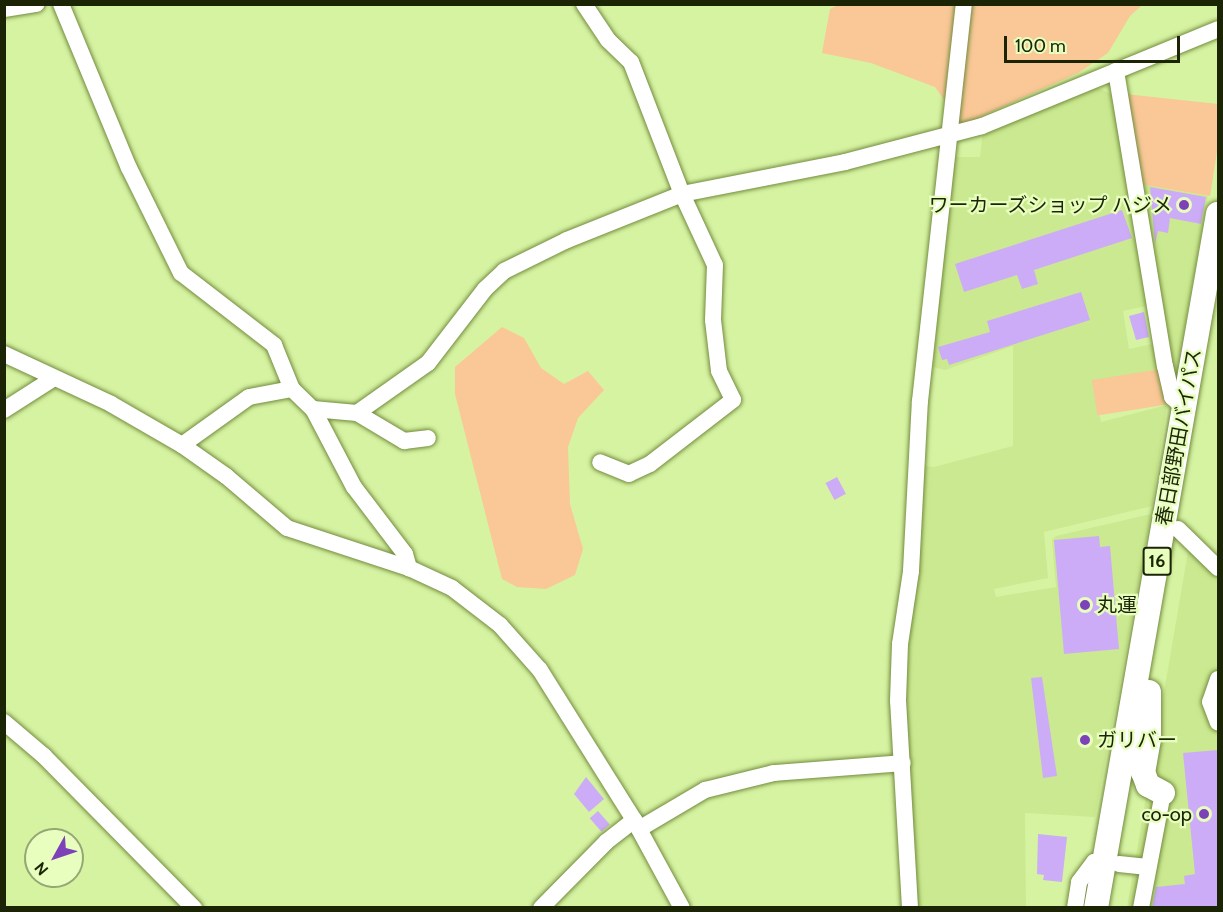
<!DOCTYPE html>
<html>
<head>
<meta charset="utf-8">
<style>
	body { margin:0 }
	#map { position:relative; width:1223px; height:912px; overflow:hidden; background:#d6f3a2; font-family:Cabin,"Noto Sans JP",sans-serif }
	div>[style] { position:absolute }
	.built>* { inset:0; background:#cbe990 }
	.green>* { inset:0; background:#fac797; transform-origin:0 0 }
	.building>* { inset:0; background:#cdacf7; transform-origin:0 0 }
	.roads { filter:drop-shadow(0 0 2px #738c3e) drop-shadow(0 0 2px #738c3e) }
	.minor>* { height:16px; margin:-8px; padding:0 8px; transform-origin:8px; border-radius:8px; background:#fff }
	.highway>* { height:24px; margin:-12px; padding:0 12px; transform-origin:12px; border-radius:12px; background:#fff }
	.dots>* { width:16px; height:16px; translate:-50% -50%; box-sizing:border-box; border:3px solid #e7febe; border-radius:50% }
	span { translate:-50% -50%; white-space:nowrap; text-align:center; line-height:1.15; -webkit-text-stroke:4.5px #e7febe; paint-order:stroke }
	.shield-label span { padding:2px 4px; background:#e7febe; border:2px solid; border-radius:4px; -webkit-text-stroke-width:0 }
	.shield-label { font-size:18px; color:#1b2505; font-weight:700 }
	.poi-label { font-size:20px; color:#1b2505 }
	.right { translate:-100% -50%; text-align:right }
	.left { translate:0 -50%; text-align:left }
	.street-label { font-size:20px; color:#1b2505 }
	.frame { position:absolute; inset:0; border:6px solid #1b2505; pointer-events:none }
	.north { position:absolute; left:24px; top:828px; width:60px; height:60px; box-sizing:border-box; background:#e7febe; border:2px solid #95a774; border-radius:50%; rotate:230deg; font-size:16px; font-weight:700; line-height:24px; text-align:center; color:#1b2505 }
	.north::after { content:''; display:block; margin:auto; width:21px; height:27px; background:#7e42b8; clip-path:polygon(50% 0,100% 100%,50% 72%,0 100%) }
	.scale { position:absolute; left:1004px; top:36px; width:176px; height:27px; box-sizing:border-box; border:3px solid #1b2505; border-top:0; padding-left:8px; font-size:18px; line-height:21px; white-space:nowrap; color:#1b2505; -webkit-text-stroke:4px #e7febe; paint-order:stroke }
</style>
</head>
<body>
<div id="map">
	<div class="built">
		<div style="clip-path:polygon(1094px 86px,1115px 96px,1151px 305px,1123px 311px,1129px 349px,1157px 343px,1161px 369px,1093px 387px,1101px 422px,1167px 405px,1152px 506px,1044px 532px,1048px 578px,994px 589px,996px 597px,1056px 587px,1052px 540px,1056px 536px,1151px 514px,1095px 817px,1025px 813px,1026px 907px,918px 908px,905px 693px,924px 466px,934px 467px,1013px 446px,1013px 346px,945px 370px,933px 367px,952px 157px,980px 157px,983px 130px)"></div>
		<div style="clip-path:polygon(1139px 184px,1208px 196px,1175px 385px)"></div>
		<div style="clip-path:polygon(1189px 546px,1218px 573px,1218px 907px,1127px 908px)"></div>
	</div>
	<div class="green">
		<div style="clip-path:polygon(838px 5px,1142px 5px,1130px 16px,1108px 53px,1078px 73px,962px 125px,935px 87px,871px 63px,822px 53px,830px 9px)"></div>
		<div style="clip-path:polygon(1125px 94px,1218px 104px,1218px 145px,1210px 196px,1139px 184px)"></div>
		<div style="clip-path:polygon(502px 327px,524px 338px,541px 368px,564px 384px,588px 371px,604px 390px,578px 418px,568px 447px,570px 504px,583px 549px,575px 575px,546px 589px,517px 587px,502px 579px,455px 394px,455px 367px)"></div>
		<div style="left:1161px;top:369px;width:36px;height:70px;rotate:81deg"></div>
	</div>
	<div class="building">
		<div style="clip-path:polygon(1150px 187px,1206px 197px,1201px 224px,1170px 218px,1168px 233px,1158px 231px,1155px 244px)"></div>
		<div style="clip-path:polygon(1122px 210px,1132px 238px,1034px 270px,1038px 284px,1022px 289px,1017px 275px,964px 292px,955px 264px)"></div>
		<div style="clip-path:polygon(1081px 292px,1090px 320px,949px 365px,947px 359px,942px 360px,938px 347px,990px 332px,987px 321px)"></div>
		<div style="clip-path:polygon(1144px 312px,1149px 337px,1136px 340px,1129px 316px)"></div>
		<div style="left:837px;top:477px;width:19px;height:13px;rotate:62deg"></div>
		<div style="clip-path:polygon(1099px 536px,1100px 547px,1110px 546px,1119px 649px,1064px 654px,1054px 540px)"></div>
		<div style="clip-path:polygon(1042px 677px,1057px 776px,1043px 778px,1031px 678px)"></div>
		<div style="clip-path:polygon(1218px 750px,1218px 908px,1152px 908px,1156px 887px,1185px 884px,1184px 876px,1195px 874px,1183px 753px)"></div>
		<div style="clip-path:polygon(586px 777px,604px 799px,589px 812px,574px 794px)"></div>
		<div style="left:598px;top:811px;width:18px;height:11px;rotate:49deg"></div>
		<div style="clip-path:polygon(1038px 834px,1067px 837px,1062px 882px,1043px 880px,1044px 875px,1037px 874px)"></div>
	</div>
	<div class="roads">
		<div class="minor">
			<div style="left:61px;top:4px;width:178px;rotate:67.5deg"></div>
			<div style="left:129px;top:168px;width:117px;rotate:63.7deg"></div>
			<div style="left:181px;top:273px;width:118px;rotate:37.7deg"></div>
			<div style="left:274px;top:345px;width:48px;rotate:67.8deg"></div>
			<div style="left:584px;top:4px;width:43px;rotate:56.3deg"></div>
			<div style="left:608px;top:40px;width:32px;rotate:44deg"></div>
			<div style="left:631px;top:62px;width:142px;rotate:68.9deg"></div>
			<div style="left:682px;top:194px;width:78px;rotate:65.1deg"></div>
			<div style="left:715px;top:265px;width:55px;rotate:92.1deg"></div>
			<div style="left:713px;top:320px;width:51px;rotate:83.3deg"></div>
			<div style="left:719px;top:371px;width:32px;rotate:64deg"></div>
			<div style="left:733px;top:400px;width:105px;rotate:142.4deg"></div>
			<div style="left:650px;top:464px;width:23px;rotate:155deg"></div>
			<div style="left:629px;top:474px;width:31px;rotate:-158deg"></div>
			<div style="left:4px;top:9px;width:33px;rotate:-9deg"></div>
			<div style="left:1116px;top:71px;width:299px;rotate:80.6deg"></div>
			<div style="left:1165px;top:366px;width:32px;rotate:77deg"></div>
			<div style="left:1172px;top:397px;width:16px;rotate:43deg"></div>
			<div style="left:4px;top:354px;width:118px;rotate:25deg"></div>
			<div style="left:111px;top:404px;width:82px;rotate:30deg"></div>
			<div style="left:182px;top:445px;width:54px;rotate:35.2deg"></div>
			<div style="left:226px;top:476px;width:80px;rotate:40.4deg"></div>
			<div style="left:287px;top:528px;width:128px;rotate:18.2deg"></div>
			<div style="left:409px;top:568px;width:47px;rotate:24.9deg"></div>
			<div style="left:452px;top:588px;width:61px;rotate:37.6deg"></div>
			<div style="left:500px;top:625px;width:60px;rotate:48.4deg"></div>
			<div style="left:540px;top:670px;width:177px;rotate:57.9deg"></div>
			<div style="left:634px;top:820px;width:100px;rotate:61.4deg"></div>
			<div style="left:313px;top:409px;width:88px;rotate:62.3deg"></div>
			<div style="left:354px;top:487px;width:84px;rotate:52.7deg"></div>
			<div style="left:405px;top:554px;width:15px;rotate:74deg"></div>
			<div style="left:4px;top:410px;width:59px;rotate:-32.6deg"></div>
			<div style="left:357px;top:413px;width:87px;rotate:-35.2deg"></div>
			<div style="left:428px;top:363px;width:93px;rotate:-52.4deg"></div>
			<div style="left:485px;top:289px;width:26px;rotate:-43deg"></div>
			<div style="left:504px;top:271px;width:70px;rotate:-26.2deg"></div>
			<div style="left:567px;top:240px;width:124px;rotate:-21.8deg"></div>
			<div style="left:682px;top:194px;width:166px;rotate:-11.1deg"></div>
			<div style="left:845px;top:162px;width:142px;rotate:-14.7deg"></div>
			<div style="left:982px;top:126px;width:255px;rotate:-22.3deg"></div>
			<div style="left:182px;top:445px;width:82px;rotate:-35.6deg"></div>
			<div style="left:249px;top:397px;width:44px;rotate:-10.5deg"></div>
			<div style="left:292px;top:389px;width:29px;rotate:44deg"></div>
			<div style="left:313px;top:409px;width:44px;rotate:5.2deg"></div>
			<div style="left:357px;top:413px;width:55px;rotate:30.8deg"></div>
			<div style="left:404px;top:441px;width:24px;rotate:-7deg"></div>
			<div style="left:1178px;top:529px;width:56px;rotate:44.3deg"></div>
			<div style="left:1218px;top:679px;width:24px;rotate:109deg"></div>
			<div style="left:1210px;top:702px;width:22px;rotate:69deg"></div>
			<div style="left:4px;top:722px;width:52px;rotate:40.4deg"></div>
			<div style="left:44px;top:756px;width:214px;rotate:45.4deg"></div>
			<div style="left:639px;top:829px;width:77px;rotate:-30.6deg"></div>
			<div style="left:705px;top:790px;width:71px;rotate:-13.8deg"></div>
			<div style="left:774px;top:773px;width:129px;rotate:-4.4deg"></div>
			<div style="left:1119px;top:864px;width:29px;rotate:6deg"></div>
			<div style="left:541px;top:908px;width:93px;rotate:-45.4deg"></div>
			<div style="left:606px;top:842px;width:36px;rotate:-38deg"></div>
			<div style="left:910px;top:908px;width:207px;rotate:-93.3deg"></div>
			<div style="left:898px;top:701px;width:57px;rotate:-88deg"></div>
			<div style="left:900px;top:644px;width:74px;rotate:-81.4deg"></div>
			<div style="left:911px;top:571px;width:170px;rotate:-87deg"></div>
			<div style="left:920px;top:401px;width:399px;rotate:-83.7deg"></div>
			<div style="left:1075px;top:908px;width:26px;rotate:-81deg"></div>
			<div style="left:1079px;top:882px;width:25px;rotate:-53deg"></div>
			<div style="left:1094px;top:862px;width:9px;rotate:13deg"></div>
			<div style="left:1141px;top:908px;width:117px;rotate:-79.2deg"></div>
		</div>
		<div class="highway">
			<div style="left:1149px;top:692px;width:47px;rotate:90deg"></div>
			<div style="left:1149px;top:739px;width:34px;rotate:100deg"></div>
			<div style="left:1143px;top:772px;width:14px;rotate:69deg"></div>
			<div style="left:1148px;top:785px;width:17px;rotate:28deg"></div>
			<div style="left:1096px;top:908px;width:705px;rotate:-80.03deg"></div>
		</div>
	</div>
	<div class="dots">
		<div style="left:1184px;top:205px;background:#7e42b8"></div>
		<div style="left:1085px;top:605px;background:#7e42b8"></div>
		<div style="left:1085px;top:740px;background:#7e42b8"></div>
		<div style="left:1204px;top:814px;background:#7e42b8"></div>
	</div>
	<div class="shield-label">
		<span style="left:1157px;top:561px">16</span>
	</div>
	<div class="poi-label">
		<span class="right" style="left:1172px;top:205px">ワーカーズショップ ハジメ</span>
		<span class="left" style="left:1097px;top:605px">丸運</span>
		<span class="left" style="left:1097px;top:740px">ガリバー</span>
		<span class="right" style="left:1192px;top:814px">co-op</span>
	</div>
	<div class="street-label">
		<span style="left:1179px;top:437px;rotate:-80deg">春日部野田バイパス</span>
	</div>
	<div class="frame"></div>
	<div class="north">N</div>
	<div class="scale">100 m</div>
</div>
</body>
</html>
